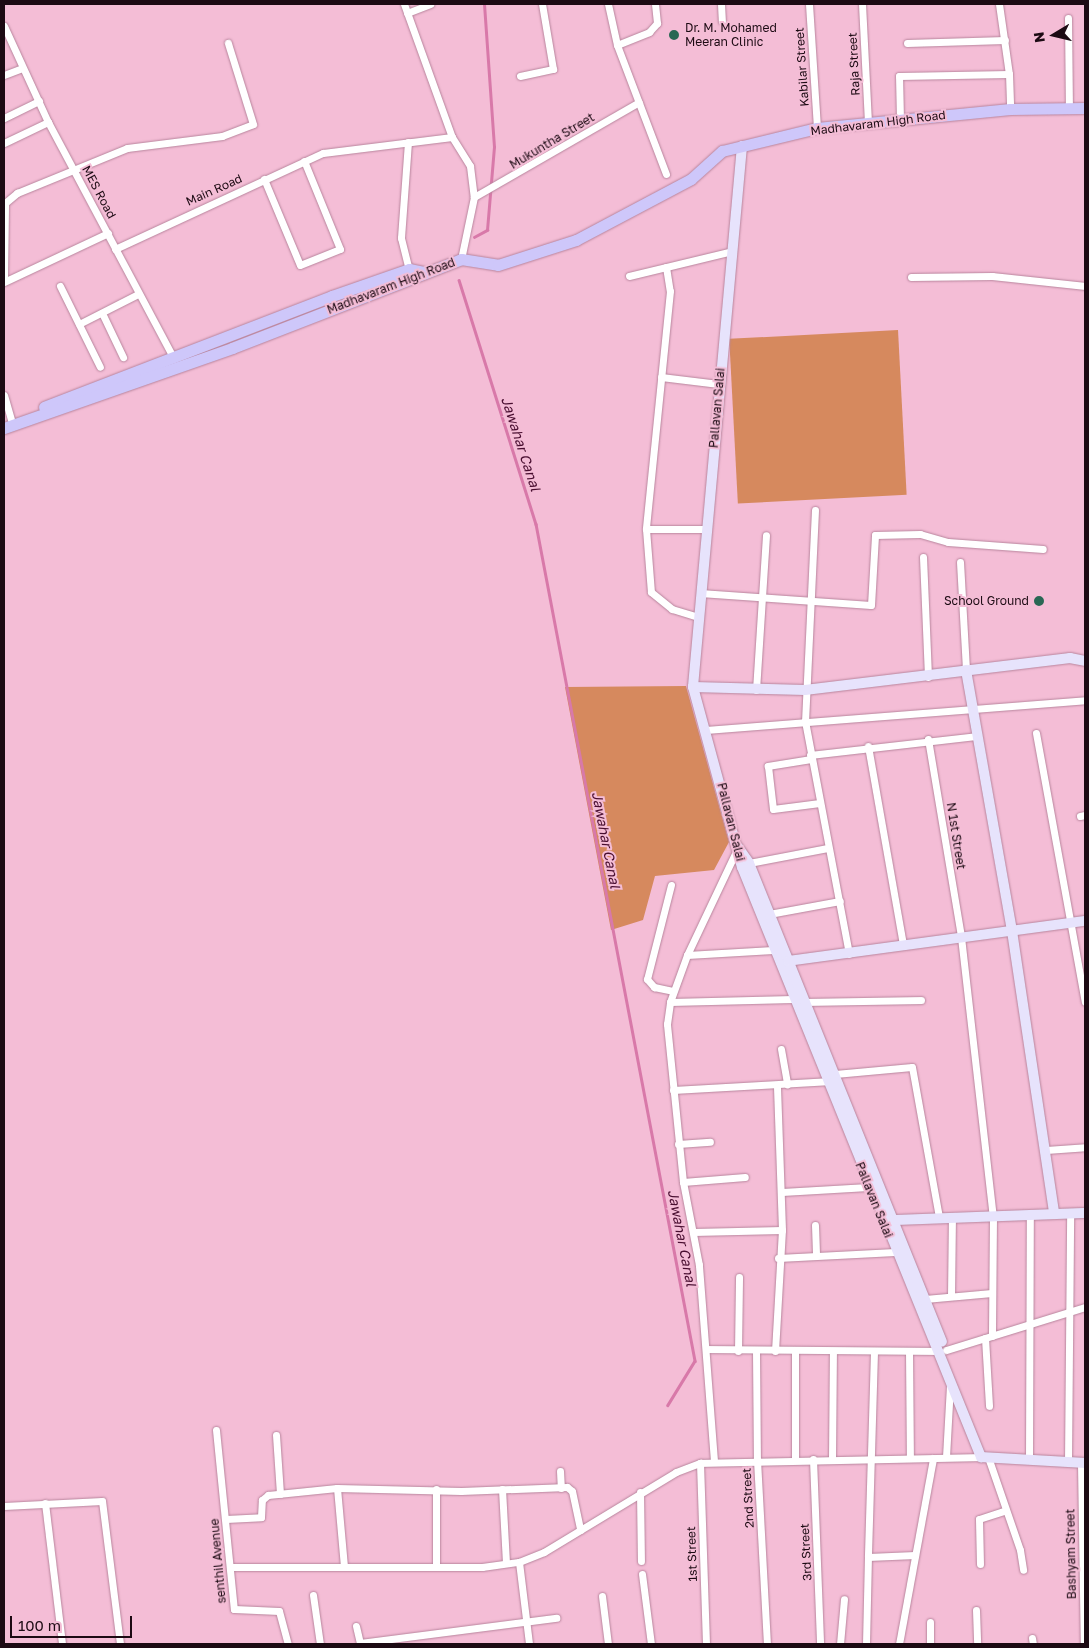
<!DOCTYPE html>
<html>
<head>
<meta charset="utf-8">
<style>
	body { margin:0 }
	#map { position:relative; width:1089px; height:1648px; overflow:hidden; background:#f4bdd6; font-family:"Golos Text",sans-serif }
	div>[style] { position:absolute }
	.green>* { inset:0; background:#d6895e; transform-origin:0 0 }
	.stream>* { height:2.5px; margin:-1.25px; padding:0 1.25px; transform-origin:1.25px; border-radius:1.25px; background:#d879a9 }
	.roads { filter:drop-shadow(0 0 1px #b8859d) drop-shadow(0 0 1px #b8859d) }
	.street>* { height:7px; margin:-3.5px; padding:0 3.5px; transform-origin:3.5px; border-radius:3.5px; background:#fff }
	.secondary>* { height:10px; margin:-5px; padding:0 5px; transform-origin:5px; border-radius:5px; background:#e7e3fc }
	.primary>* { height:11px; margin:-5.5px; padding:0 5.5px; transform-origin:5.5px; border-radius:5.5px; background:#cec7fa }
	.dots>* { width:14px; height:14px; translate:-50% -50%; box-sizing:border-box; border:2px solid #f4bdd6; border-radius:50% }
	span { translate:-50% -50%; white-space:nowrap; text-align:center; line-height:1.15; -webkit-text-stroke:4px #f4bdd6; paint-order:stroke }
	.poi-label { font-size:12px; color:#1c0a13 }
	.left { translate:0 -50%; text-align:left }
	.right { translate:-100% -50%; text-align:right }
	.street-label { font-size:12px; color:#1c0a13 }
	.water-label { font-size:14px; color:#490e30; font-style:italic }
	.frame { position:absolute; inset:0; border:5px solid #1c0a13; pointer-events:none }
	.north { position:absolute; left:1029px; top:10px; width:50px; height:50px; -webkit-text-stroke:4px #f4bdd6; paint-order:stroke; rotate:261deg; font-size:14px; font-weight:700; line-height:20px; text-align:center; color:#1c0a13 }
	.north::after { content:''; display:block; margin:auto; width:18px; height:22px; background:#1c0a13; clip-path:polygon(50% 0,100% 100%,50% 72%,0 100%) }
	.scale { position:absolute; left:10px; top:1616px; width:122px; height:22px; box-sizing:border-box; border:2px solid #1c0a13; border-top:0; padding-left:6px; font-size:15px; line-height:18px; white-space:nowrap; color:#1c0a13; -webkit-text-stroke:4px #f4bdd6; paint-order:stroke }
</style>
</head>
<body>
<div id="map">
	<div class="green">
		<div style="left:898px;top:330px;width:165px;height:169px;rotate:87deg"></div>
		<div style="clip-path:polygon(686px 686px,729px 842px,714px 870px,655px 876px,643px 920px,611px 930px,565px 687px)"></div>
	</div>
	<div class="stream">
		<div style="left:474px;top:237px;width:15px;rotate:-28deg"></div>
		<div style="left:487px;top:230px;width:83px;rotate:-85.2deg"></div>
		<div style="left:494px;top:147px;width:143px;rotate:-94deg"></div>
		<div style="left:459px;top:280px;width:256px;rotate:72.5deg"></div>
		<div style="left:536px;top:524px;width:852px;rotate:79.24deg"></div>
		<div style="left:695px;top:1361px;width:52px;rotate:121.5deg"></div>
	</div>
	<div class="roads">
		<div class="street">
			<div style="left:404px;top:4px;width:141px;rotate:70.2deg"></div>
			<div style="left:452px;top:137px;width:34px;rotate:58deg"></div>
			<div style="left:470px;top:166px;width:31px;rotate:83deg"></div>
			<div style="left:474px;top:197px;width:63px;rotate:101.8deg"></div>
			<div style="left:608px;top:4px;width:42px;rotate:77.6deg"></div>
			<div style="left:617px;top:45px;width:138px;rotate:69.2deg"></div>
			<div style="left:721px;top:4px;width:17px;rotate:87deg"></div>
			<div style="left:809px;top:4px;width:124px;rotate:86.3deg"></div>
			<div style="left:862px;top:4px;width:119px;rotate:87.1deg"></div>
			<div style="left:999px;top:4px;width:71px;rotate:81.9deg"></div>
			<div style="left:1009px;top:74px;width:35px;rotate:88deg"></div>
			<div style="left:407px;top:13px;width:25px;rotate:-21deg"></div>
			<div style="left:1068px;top:18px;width:91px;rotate:89.4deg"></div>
			<div style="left:4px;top:26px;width:106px;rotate:65.4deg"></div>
			<div style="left:48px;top:122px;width:268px;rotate:62deg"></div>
			<div style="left:907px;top:43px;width:98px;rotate:-1.8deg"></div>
			<div style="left:617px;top:45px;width:35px;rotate:-22deg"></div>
			<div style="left:649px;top:32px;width:12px;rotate:-48deg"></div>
			<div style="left:657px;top:23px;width:19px;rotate:-96deg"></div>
			<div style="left:4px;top:75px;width:19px;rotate:-21deg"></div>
			<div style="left:520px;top:76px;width:34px;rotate:-12deg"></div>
			<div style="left:553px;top:69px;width:66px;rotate:-99.6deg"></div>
			<div style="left:4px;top:118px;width:39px;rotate:-26deg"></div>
			<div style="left:900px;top:119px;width:43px;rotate:-91.3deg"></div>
			<div style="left:899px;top:76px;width:110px;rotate:-1deg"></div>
			<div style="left:408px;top:142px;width:96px;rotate:94.2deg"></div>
			<div style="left:401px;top:238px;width:34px;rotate:76deg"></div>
			<div style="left:4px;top:143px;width:49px;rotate:-25.5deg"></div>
			<div style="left:264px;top:179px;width:93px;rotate:67.3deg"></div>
			<div style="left:300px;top:265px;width:43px;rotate:-21.8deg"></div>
			<div style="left:340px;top:249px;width:95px;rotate:-112.2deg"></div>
			<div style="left:474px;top:197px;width:190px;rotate:-29.9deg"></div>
			<div style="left:115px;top:249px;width:229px;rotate:-24.8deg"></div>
			<div style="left:323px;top:153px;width:130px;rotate:-7.1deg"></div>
			<div style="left:666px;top:267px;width:24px;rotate:81deg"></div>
			<div style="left:670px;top:291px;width:239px;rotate:95.8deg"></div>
			<div style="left:646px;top:529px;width:63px;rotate:85.5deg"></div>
			<div style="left:651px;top:592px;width:27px;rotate:39deg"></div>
			<div style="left:672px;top:609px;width:27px;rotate:17deg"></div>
			<div style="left:629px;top:276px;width:106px;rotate:-13.6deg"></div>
			<div style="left:911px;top:277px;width:81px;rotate:-0.7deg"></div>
			<div style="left:992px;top:276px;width:94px;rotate:6.1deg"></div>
			<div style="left:4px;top:278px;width:75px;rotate:-89.2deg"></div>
			<div style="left:5px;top:203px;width:16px;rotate:-40deg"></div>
			<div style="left:17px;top:193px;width:119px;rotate:-22.2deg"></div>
			<div style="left:127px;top:148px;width:96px;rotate:-7.2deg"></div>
			<div style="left:222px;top:136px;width:33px;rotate:-21deg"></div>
			<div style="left:253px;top:124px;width:85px;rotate:-107.2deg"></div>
			<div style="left:4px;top:282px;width:115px;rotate:-25.2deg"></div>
			<div style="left:60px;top:286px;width:90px;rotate:63.7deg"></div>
			<div style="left:102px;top:313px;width:49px;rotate:64.5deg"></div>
			<div style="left:79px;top:324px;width:66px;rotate:-27deg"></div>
			<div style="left:661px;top:377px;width:58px;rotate:6.9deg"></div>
			<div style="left:4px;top:395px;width:32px;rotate:74deg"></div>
			<div style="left:815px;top:510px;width:211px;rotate:92.7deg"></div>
			<div style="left:805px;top:721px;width:237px;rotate:79.3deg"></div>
			<div style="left:646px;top:529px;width:60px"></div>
			<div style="left:923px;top:557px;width:120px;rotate:87.6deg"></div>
			<div style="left:960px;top:562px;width:108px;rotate:86.8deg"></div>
			<div style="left:700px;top:593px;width:171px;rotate:4deg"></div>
			<div style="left:871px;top:605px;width:70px;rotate:-86.7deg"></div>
			<div style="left:875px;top:535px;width:45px;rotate:-1.3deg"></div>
			<div style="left:920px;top:534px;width:29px;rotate:16deg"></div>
			<div style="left:948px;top:542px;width:95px;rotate:4.2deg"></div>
			<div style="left:756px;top:690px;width:155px;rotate:-86.3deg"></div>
			<div style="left:706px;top:730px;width:380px;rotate:-4.5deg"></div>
			<div style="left:1036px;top:733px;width:273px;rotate:79.7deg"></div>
			<div style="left:928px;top:739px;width:201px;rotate:80.5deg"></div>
			<div style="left:961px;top:937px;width:282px;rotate:83.5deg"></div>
			<div style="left:993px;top:1217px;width:119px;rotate:90.5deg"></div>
			<div style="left:868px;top:746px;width:202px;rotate:80deg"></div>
			<div style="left:810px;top:755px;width:169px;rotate:-6.5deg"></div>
			<div style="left:811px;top:759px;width:44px;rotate:170.8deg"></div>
			<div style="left:768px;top:766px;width:43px;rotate:83.4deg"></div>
			<div style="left:773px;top:809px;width:47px;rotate:-7.3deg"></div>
			<div style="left:1080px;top:816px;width:5px;rotate:-11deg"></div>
			<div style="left:749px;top:863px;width:80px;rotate:-10.8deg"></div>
			<div style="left:671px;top:885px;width:97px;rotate:104.3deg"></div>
			<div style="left:647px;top:979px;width:11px;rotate:49deg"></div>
			<div style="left:654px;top:987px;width:19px;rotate:12deg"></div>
			<div style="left:769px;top:914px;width:72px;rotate:-10.4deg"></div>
			<div style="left:687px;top:955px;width:86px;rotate:-3.3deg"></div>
			<div style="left:670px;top:1002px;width:123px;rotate:-1.4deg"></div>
			<div style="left:806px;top:1002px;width:115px;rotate:-1deg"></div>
			<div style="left:781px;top:1049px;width:36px;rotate:80deg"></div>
			<div style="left:835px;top:1074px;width:77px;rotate:-5.2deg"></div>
			<div style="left:912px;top:1067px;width:152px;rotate:79.8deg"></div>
			<div style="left:673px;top:1090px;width:154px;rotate:-3.3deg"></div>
			<div style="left:678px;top:1144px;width:32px;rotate:-4deg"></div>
			<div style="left:1046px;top:1150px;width:39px;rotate:-4deg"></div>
			<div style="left:683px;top:1182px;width:62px;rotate:-4.6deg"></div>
			<div style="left:782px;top:1192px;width:86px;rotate:-3.3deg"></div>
			<div style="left:815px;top:1225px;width:31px;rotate:88deg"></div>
			<div style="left:693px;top:1232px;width:89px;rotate:-1.3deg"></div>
			<div style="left:778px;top:1258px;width:117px;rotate:-2.9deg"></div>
			<div style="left:951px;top:1296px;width:79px;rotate:-89.3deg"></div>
			<div style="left:925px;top:1299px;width:67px;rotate:-5.1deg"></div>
			<div style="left:985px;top:1338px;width:68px;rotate:86.6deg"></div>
			<div style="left:706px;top:1349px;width:233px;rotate:0.5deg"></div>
			<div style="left:946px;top:1350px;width:145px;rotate:-17.2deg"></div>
			<div style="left:738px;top:1351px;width:74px;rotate:-89.2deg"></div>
			<div style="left:756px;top:1351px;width:109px;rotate:89.5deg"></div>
			<div style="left:757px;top:1460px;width:184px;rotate:86.9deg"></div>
			<div style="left:775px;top:1351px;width:121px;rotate:-86.7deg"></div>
			<div style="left:782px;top:1230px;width:145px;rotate:-92deg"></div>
			<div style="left:795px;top:1351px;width:108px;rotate:90deg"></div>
			<div style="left:909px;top:1351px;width:107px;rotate:89.5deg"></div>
			<div style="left:874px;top:1352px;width:205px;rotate:91.7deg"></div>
			<div style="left:868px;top:1557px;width:47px;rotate:-2.4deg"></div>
			<div style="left:216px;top:1430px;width:180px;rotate:84.3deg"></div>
			<div style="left:234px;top:1609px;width:45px;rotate:2.5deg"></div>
			<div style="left:279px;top:1611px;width:34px;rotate:75deg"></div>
			<div style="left:276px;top:1435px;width:59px;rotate:86.1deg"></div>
			<div style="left:946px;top:1457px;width:72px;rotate:-86.8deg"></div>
			<div style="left:988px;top:1457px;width:98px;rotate:71deg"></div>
			<div style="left:1020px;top:1550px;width:20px;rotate:81deg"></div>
			<div style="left:813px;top:1459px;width:185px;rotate:87.8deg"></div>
			<div style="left:832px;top:1459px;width:108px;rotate:-89.5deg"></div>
			<div style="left:1029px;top:1460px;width:245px;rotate:-89.8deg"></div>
			<div style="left:714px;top:1461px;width:197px;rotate:-94.4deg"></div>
			<div style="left:699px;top:1265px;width:85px;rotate:-100.9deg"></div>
			<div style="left:683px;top:1182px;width:159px;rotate:-95.8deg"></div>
			<div style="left:667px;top:1024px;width:22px;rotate:-82deg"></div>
			<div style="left:670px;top:1002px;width:50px;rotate:-70.1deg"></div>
			<div style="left:687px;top:955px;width:119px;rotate:-64.7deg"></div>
			<div style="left:1068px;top:1462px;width:249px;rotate:-89.5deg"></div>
			<div style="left:700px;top:1463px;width:181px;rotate:88.1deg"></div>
			<div style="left:1081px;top:1463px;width:181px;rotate:89.1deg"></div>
			<div style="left:560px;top:1471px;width:17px;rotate:87deg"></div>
			<div style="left:337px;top:1488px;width:79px;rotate:84.9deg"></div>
			<div style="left:436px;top:1489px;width:78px;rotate:90deg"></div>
			<div style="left:502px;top:1489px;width:73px;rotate:86.9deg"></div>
			<div style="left:640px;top:1492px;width:69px;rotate:89.2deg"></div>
			<div style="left:45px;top:1503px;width:142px;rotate:83.1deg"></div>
			<div style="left:4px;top:1506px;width:98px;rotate:-2.9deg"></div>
			<div style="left:102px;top:1501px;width:144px;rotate:82.8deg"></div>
			<div style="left:226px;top:1519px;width:35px;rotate:-3deg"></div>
			<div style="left:261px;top:1517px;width:17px;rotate:-87deg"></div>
			<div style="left:262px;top:1500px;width:8px;rotate:-40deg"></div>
			<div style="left:268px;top:1495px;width:69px;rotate:-5.8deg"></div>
			<div style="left:337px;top:1488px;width:124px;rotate:1.4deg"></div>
			<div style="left:461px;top:1491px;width:106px;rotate:-2.2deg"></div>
			<div style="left:567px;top:1487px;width:6px;rotate:39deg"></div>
			<div style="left:572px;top:1491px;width:40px;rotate:78deg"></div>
			<div style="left:519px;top:1562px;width:83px;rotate:83deg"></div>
			<div style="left:980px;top:1564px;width:45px;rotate:-91.3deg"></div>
			<div style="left:979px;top:1519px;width:28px;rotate:-18deg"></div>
			<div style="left:231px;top:1567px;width:251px"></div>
			<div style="left:482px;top:1567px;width:37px;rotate:-8deg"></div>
			<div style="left:519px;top:1562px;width:27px;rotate:-22deg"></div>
			<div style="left:544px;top:1552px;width:154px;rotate:-31.2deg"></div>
			<div style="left:676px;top:1472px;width:26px;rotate:-21deg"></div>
			<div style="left:700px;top:1463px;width:281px;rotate:-1.2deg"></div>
			<div style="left:642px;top:1574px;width:71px;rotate:82.7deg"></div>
			<div style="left:313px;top:1595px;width:49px;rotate:81.9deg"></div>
			<div style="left:602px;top:1596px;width:48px;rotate:82.9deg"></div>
			<div style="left:976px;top:1610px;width:34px;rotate:88deg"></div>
			<div style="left:930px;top:1622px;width:22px;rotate:90deg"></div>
			<div style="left:356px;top:1626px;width:17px;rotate:77deg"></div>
			<div style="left:360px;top:1643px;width:198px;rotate:-7.3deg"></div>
			<div style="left:1032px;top:1638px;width:6px;rotate:81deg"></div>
			<div style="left:840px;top:1644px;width:45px;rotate:-84.9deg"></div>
			<div style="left:866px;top:1644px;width:87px;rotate:-88.7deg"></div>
			<div style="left:899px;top:1644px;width:189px;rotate:-79.6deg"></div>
		</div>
		<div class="secondary">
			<div style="left:742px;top:146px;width:543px;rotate:95.18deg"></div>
			<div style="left:693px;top:687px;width:187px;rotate:74.8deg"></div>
			<div style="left:742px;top:867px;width:637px;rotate:67.95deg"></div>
			<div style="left:981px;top:1457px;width:104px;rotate:3.3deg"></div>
			<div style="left:966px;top:670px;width:265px;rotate:80deg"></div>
			<div style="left:1012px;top:931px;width:285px;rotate:81.5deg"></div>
			<div style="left:693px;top:687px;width:112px;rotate:1.5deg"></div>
			<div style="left:805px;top:690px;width:267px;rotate:-6.9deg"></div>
			<div style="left:1070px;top:658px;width:15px;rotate:11deg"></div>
			<div style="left:738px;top:847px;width:19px;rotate:55deg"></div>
			<div style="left:749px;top:863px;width:516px;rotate:68.05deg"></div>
			<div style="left:788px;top:961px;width:300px;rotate:-7.7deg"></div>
			<div style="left:894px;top:1220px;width:191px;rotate:-2.1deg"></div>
		</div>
		<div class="primary">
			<div style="left:44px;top:407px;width:309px;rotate:-21.1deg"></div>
			<div style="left:332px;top:296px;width:82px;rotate:-19.3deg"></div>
			<div style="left:409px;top:269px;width:16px;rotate:11deg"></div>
			<div style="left:4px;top:428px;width:242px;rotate:-19.3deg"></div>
			<div style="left:232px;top:348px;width:246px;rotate:-21.2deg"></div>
			<div style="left:461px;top:259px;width:37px;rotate:9deg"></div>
			<div style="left:498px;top:265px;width:82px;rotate:-17.8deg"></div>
			<div style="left:576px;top:240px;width:130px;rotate:-27.9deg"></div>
			<div style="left:691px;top:179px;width:42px;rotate:-42.1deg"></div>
			<div style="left:722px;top:151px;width:98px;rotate:-13.6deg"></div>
			<div style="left:817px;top:128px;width:194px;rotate:-5.6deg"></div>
			<div style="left:1010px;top:109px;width:75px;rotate:-0.8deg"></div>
		</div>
	</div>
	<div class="dots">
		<div style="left:674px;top:35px;background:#296754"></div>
		<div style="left:1039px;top:601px;background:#296754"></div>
	</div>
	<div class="poi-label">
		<span class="left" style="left:685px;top:35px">Dr. M. Mohamed<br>Meeran Clinic</span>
		<span class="right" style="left:1029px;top:601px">School Ground</span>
	</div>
	<div class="street-label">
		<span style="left:854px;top:64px;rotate:-93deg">Raja Street</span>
		<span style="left:802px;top:67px;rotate:-94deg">Kabilar Street</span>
		<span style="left:878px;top:123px;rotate:-7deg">Madhavaram High Road</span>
		<span style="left:552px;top:141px;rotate:-31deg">Mukuntha Street</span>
		<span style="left:214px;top:190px;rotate:-24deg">Main Road</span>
		<span style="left:99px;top:192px;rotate:62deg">MES Road</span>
		<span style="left:391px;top:286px;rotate:-21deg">Madhavaram High Road</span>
		<span style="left:717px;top:408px;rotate:-85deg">Pallavan Salai</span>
		<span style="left:731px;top:822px;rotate:76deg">Pallavan Salai</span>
		<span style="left:956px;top:836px;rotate:81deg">N 1st Street</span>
		<span style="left:874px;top:1200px;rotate:68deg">Pallavan Salai</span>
		<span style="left:748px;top:1498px;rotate:-93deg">2nd Street</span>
		<span style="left:806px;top:1552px;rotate:-93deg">3rd Street</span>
		<span style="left:692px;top:1554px;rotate:-92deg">1st Street</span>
		<span style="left:1071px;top:1554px;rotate:-91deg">Bashyam Street</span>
		<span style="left:218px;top:1561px;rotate:-95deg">senthil Avenue</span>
	</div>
	<div class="water-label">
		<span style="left:521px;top:444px;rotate:72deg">Jawahar Canal</span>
		<span style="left:606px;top:840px;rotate:79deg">Jawahar Canal</span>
		<span style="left:682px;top:1238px;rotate:79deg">Jawahar Canal</span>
	</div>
	<div class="frame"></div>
	<div class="north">N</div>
	<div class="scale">100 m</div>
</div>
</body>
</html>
